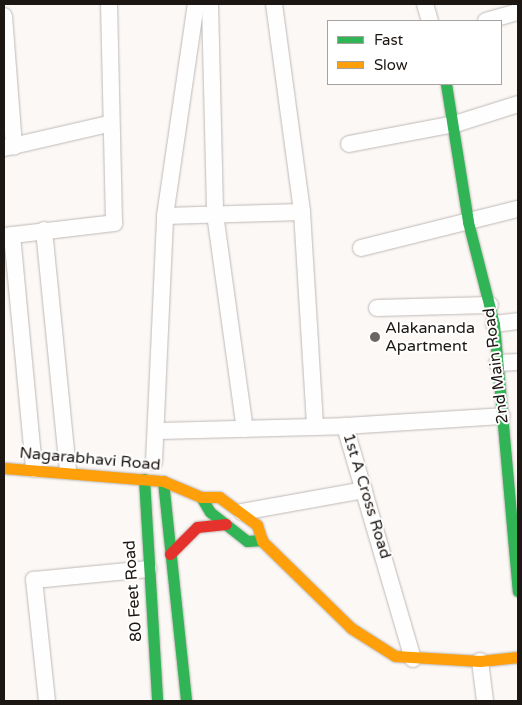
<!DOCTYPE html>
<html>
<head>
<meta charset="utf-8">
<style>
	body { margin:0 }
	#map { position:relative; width:522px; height:705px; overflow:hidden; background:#fcf8f5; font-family:"Varela Round",sans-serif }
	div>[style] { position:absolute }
	.roads { filter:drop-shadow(0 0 1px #beb9b6) drop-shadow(0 0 1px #beb9b6) }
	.street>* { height:16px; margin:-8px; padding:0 8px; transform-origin:8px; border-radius:8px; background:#fffefe }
	.fast>* { height:11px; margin:-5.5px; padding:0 5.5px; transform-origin:5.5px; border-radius:5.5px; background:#30b455 }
	.slow>* { height:11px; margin:-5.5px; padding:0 5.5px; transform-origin:5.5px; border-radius:5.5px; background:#ff9f0a }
	.jam>* { height:11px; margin:-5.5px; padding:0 5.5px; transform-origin:5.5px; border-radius:5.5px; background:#e5322d }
	.dots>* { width:14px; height:14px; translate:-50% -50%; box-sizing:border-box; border:2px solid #fff; border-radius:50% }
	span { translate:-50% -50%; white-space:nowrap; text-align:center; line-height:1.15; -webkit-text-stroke:4px #fff; paint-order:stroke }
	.poi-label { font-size:16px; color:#1d1713 }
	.left { translate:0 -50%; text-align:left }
	.street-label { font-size:16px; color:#1d1713 }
	.frame { position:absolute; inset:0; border:5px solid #1d1713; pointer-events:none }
	.legend { position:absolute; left:327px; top:20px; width:175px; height:65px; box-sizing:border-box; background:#fff; border:1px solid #a5a2a1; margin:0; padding:6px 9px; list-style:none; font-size:15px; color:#1d1713 }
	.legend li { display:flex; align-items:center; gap:10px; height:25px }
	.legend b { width:25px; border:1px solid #a5a2a1 }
</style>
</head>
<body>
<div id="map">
	<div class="roads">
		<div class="street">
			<div style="left:210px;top:4px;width:210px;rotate:88.6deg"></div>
			<div style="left:215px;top:214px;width:217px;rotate:82.1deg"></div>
			<div style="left:274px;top:4px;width:210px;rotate:82.3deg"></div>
			<div style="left:302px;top:212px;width:213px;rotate:86.5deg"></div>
			<div style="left:425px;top:4px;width:18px;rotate:74deg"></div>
			<div style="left:4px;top:16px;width:131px;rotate:85.6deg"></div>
			<div style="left:486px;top:21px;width:33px;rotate:-16deg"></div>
			<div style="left:349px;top:144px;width:108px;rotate:-10.7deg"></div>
			<div style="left:455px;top:124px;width:66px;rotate:-17.6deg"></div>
			<div style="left:4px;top:148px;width:107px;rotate:-13deg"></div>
			<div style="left:165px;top:216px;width:137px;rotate:-1.7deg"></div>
			<div style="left:44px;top:230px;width:241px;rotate:84.3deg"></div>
			<div style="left:12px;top:235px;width:235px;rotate:84.6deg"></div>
			<div style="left:4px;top:236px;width:111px;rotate:-6.7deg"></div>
			<div style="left:114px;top:223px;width:219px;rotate:-91.3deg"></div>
			<div style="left:361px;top:248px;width:162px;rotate:-14deg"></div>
			<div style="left:377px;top:308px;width:113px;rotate:-1.5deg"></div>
			<div style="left:494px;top:324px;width:24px;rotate:-7deg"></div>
			<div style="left:497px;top:363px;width:21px;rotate:-3deg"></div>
			<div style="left:158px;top:431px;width:187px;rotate:-1.5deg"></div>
			<div style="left:154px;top:462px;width:246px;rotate:-87.4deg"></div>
			<div style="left:165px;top:216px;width:214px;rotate:-81.7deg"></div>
			<div style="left:242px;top:512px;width:124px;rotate:-10.2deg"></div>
			<div style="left:413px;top:659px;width:243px;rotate:-106.3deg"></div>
			<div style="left:345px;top:426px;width:157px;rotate:-3.6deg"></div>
			<div style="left:480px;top:661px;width:40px;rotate:82.9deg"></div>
			<div style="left:47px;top:701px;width:122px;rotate:-96.1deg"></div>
			<div style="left:34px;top:580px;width:115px;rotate:-5.5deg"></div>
		</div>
		<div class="fast">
			<div style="left:446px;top:84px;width:140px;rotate:80.9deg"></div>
			<div style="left:468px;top:222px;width:105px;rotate:75.7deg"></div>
			<div style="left:494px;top:324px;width:268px;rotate:84.9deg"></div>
			<div style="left:144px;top:479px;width:222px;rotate:86.6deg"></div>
			<div style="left:163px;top:481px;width:221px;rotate:84deg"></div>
			<div style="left:201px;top:497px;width:17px;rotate:59deg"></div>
			<div style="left:210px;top:512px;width:47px;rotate:38.1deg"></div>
			<div style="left:247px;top:541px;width:15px;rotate:-4deg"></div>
		</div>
		<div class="slow">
			<div style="left:4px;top:468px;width:160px;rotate:4.7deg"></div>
			<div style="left:163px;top:481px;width:41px;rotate:22.8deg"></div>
			<div style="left:201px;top:497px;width:18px"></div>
			<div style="left:219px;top:497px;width:47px;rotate:36.4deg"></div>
			<div style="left:257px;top:525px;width:16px;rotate:72deg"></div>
			<div style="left:262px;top:541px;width:124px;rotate:44.3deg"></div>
			<div style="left:351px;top:628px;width:52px;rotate:32.5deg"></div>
			<div style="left:395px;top:656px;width:85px;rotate:3.4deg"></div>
			<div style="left:480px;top:661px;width:38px;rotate:-6deg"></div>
		</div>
		<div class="jam">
			<div style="left:170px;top:554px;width:38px;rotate:-45deg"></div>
			<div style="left:197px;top:527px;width:29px;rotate:-6deg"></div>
		</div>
	</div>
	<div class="dots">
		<div style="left:375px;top:337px;background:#6b6662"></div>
	</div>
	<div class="poi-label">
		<span class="left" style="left:385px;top:337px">Alakananda<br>Apartment</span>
	</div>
	<div class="street-label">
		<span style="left:496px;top:366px;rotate:-97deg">2nd Main Road</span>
		<span style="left:90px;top:459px;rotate:5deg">Nagarabhavi Road</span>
		<span style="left:367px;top:496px;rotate:73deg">1st A Cross Road</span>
		<span style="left:133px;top:591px;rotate:-94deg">80 Feet Road</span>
	</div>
	<div class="frame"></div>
	<ul class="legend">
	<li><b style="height:6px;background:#30b455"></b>Fast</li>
	<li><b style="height:6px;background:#ff9f0a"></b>Slow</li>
	</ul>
</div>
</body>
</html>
